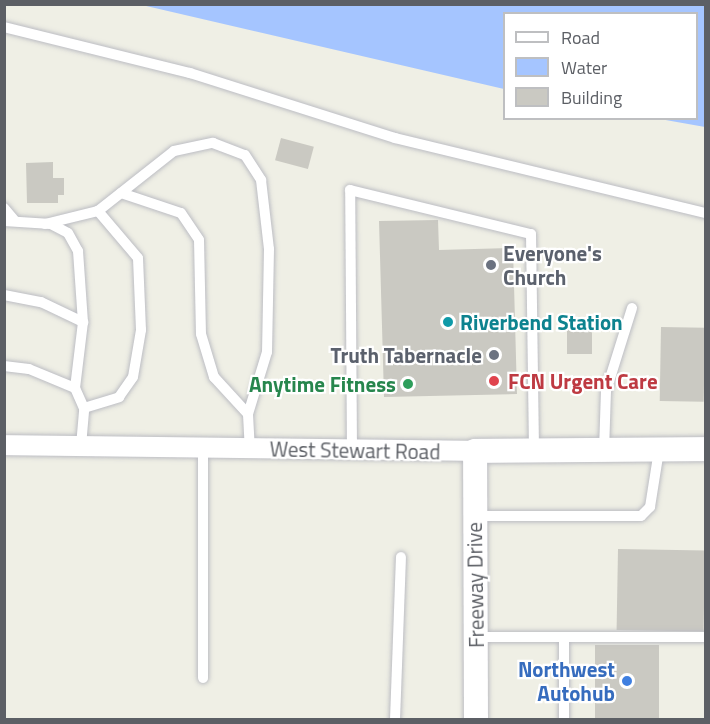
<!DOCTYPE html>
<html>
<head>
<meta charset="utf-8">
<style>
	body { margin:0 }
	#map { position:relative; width:710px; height:724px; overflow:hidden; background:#efefe5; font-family:"Titillium Web",sans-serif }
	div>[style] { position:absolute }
	.water>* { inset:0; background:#a5c5ff }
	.building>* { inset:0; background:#cac9c2; transform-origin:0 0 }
	.roads { filter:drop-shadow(0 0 2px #bcbdc3) drop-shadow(0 0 2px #bcbdc3) }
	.service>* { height:10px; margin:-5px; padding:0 5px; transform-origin:5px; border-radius:5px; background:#fff }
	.minor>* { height:20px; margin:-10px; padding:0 10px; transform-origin:10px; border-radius:10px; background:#fff }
	.tertiary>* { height:24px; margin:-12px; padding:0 12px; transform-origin:12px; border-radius:12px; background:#fff }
	.dots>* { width:16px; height:16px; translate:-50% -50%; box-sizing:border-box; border:3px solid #fff; border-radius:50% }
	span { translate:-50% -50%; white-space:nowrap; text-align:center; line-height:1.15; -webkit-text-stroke:4.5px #fff; paint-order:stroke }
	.worship-label { font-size:21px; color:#5b616d; font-weight:700 }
	.left { translate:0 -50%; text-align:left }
	.right { translate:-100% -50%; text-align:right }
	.culture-label { font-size:21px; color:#0d838f; font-weight:700 }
	.health-label { font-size:21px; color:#be3a42; font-weight:700 }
	.leisure-label { font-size:21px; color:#27864d; font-weight:700 }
	.street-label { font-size:21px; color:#5c5f65 }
	.shop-label { font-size:21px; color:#366cbe; font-weight:700 }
	.frame { position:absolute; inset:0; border:6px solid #5c5f65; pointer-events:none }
	.legend { position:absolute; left:503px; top:12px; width:195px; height:108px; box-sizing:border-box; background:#fff; border:2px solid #bebfc1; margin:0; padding:8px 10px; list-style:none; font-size:18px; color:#5c5f65 }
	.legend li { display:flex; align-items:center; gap:12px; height:30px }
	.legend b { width:30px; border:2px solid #bebfc1 }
</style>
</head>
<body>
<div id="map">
	<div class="water">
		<div style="clip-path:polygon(142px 5px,705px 5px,705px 127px,660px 119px,696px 118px,696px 14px,504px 14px,504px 89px)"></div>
	</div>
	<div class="building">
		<div style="left:281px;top:138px;width:34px;height:23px;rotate:15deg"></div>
		<div style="clip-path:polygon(53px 162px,53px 178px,64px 178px,64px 195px,58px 195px,58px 203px,27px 203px,26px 163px)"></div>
		<div style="clip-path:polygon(438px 220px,439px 250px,513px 248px,517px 394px,384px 397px,379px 221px)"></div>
		<div style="left:567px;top:320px;width:25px;height:34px"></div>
		<div style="left:661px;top:327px;width:44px;height:74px;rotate:1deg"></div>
		<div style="left:618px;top:549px;width:87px;height:81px;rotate:1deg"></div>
		<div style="left:595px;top:645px;width:64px;height:75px"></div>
	</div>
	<div class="roads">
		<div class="service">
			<div style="left:4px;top:27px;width:192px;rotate:13.9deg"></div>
			<div style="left:190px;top:73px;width:215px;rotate:17.6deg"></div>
			<div style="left:395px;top:138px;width:320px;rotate:13.6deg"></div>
			<div style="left:121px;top:193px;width:63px;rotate:18.4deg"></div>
			<div style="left:181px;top:213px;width:32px;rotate:56deg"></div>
			<div style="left:199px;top:240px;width:94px;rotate:88.8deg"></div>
			<div style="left:201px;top:334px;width:45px;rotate:73.2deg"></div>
			<div style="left:214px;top:377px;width:50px;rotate:47.4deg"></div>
			<div style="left:4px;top:208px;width:17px;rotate:50deg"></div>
			<div style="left:4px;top:221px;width:47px;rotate:3.7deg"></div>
			<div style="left:51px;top:224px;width:19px;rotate:28deg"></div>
			<div style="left:68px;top:233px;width:21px;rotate:61deg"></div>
			<div style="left:78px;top:251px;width:71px;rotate:86deg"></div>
			<div style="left:83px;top:322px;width:66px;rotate:96.9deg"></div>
			<div style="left:45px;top:224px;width:55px;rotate:-13.8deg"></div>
			<div style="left:98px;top:211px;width:97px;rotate:-38.3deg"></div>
			<div style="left:174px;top:151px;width:40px;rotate:-12deg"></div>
			<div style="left:213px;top:143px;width:34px;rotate:21deg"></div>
			<div style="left:245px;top:155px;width:30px;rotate:57deg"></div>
			<div style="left:261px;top:180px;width:69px;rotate:83.4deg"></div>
			<div style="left:269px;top:249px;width:103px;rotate:91.1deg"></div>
			<div style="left:267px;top:352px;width:65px;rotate:107deg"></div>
			<div style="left:248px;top:414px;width:35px;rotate:87deg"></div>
			<div style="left:4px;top:295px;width:38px;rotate:11deg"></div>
			<div style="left:41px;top:302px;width:47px;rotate:25.5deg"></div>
			<div style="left:4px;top:366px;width:25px;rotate:7deg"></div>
			<div style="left:29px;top:369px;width:50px;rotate:22.4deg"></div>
			<div style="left:75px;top:388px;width:22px;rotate:66deg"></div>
			<div style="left:81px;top:446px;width:38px;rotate:-85deg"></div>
			<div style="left:84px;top:408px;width:37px;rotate:-17deg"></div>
			<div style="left:119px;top:397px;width:24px;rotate:-55deg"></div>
			<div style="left:133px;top:377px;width:48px;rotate:-80.3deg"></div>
			<div style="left:141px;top:330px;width:72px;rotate:-92.4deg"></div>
			<div style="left:138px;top:258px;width:62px;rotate:-130.4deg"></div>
			<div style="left:203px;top:448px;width:230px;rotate:90deg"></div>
			<div style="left:352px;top:451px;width:261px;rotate:-90.4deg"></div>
			<div style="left:350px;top:190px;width:186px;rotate:13.7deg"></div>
			<div style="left:531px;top:234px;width:217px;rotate:89.2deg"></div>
			<div style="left:604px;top:451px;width:60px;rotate:-88.1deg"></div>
			<div style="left:606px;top:391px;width:87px;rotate:-72.6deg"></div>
			<div style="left:475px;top:516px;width:166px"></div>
			<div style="left:641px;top:516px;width:13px;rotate:-45deg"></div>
			<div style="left:650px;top:507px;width:58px;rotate:-81deg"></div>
			<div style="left:476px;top:637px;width:230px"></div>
			<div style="left:395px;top:720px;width:163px;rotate:-87.9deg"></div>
			<div style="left:564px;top:720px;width:83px;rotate:-90deg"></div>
		</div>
		<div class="minor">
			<div style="left:4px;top:445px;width:471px;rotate:0.7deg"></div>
		</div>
		<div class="tertiary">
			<div style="left:476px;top:720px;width:269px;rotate:-90.2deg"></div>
			<div style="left:475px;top:451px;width:231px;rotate:-0.5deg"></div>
		</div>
	</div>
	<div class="dots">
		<div style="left:491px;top:265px;background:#6b7280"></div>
		<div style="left:448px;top:322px;background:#0f9aa8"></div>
		<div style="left:494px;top:355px;background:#6b7280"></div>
		<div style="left:494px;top:381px;background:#e0444e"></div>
		<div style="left:408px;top:384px;background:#2e9e5b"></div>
		<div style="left:627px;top:681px;background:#3f7fe0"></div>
	</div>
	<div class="worship-label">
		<span class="left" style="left:503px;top:265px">Everyone's<br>Church</span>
		<span class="right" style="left:482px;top:355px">Truth Tabernacle</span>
	</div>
	<div class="culture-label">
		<span class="left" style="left:460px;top:322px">Riverbend Station</span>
	</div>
	<div class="health-label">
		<span class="left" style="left:508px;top:381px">FCN Urgent Care</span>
	</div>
	<div class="leisure-label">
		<span class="right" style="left:396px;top:384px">Anytime Fitness</span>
	</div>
	<div class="street-label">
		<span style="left:355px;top:450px;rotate:1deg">West Stewart Road</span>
		<span style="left:475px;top:585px;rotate:-91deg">Freeway Drive</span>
	</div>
	<div class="shop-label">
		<span class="right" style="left:615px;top:681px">Northwest<br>Autohub</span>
	</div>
	<div class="frame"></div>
	<ul class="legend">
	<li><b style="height:8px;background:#fff"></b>Road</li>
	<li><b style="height:16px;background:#a5c5ff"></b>Water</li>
	<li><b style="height:16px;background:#cac9c2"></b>Building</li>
	</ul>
</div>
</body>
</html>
